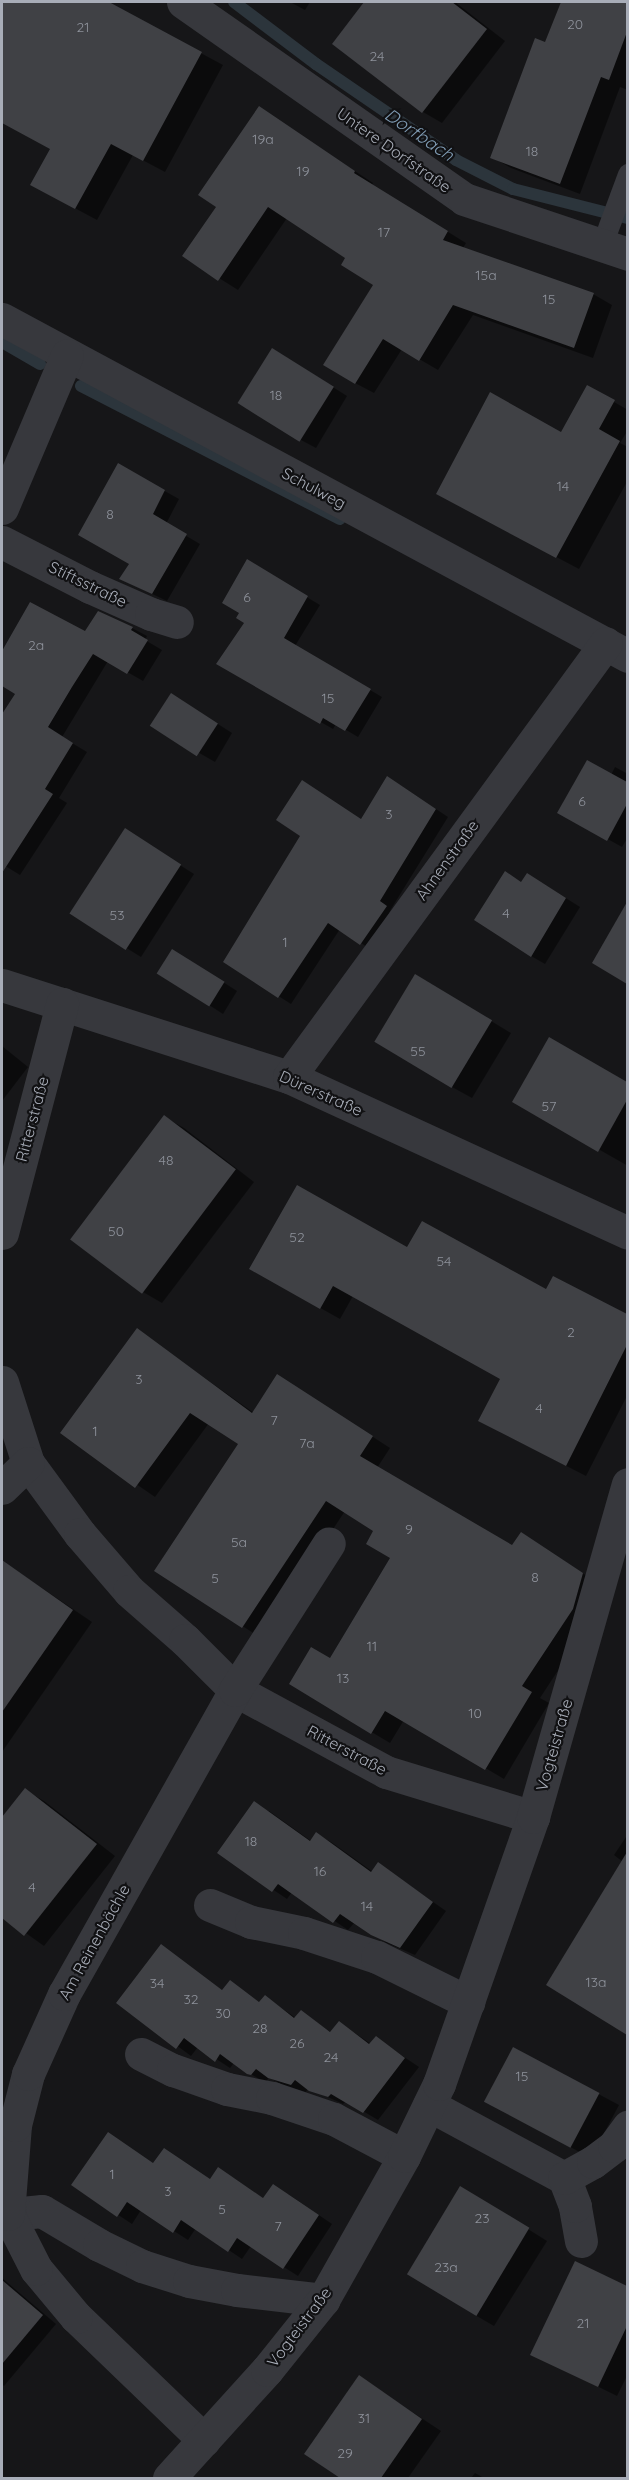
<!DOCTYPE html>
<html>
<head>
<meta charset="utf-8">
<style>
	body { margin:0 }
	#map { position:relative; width:629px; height:2480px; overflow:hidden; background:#161618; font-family:Quicksand,sans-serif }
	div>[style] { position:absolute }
	.shadow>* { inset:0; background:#0007 }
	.stream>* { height:12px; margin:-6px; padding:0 6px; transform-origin:6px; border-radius:6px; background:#2c353c }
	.building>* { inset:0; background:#404145; transform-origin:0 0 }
	.lane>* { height:21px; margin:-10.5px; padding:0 10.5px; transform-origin:10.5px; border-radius:10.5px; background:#37383d }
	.street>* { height:33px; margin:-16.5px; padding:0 16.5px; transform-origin:16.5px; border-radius:16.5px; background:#37383d }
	span { translate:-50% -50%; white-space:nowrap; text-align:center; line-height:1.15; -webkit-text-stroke:4.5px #111113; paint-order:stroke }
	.number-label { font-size:14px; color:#8e929b }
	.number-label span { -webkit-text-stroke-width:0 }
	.street-label { font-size:16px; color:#a8adb8 }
	.water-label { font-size:18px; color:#7f9bb3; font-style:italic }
	.frame { position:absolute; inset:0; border:3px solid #a8adb8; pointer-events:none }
</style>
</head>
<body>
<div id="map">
	<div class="shadow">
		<div style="clip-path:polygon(2px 2px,106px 2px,223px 65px,165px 172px,133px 155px,97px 220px,54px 197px,52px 149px,2px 122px)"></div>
		<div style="clip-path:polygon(290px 2px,310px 2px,305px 10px)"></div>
		<div style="clip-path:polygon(366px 2px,455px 2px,505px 41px,442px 123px,423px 112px,334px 44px)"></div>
		<div style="clip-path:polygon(562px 2px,628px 2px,628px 90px,620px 87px,580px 194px,511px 168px,492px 157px,546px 44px)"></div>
		<div style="clip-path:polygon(259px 108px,373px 183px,372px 185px,466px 243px,463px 248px,593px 294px,612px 305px,593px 358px,473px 315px,438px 370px,402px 349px,374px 393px,355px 383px,375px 284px,347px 258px,287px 218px,238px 290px,184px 256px,218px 206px)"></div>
		<div style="clip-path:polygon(287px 358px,347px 396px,316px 448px,301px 440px)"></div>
		<div style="clip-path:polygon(588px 387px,628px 410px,628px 430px,620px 443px,628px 447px,628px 480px,579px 569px,460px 506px,562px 434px)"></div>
		<div style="clip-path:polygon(118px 465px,179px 499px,166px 524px,200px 544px,167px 601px,121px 579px,131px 563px)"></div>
		<div style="clip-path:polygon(248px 562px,320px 605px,295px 646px,382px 697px,358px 737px,336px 724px,333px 729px,218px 664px,246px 622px,241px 612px)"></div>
		<div style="clip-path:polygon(31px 604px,85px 633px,132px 628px,147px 636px,145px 640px,162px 650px,143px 681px,108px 661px,62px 737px,87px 752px,59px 798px,67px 803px,20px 875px,2px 864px,2px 748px,27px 708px,17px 694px,2px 684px,2px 657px)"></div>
		<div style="clip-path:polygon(185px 703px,232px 733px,215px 762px,154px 727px)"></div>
		<div style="clip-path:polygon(615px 767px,628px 774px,628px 837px,622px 847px,559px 812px,611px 775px)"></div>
		<div style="clip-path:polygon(400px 785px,448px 817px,391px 909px,373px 951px,340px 929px,291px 1004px,225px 962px,302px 836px,362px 820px)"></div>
		<div style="clip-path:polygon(139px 839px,194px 874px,141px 957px,73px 915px)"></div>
		<div style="clip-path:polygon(522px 883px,542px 883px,580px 907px,545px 964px,531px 956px)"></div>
		<div style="clip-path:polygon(628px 905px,628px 983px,594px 962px)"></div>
		<div style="clip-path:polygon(187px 959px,237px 991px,223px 1014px,209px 1005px)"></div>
		<div style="clip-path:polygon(435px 987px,511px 1033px,472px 1098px,452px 1087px)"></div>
		<div style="clip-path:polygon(550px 1039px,628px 1084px,628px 1166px,514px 1101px)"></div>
		<div style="clip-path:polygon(2px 1046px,28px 1067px,2px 1101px)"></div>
		<div style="clip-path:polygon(164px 1117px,184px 1128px,254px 1182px,162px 1303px,143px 1292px)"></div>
		<div style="clip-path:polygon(408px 1250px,547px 1291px,553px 1278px,628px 1316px,628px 1394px,586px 1476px,500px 1432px,502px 1379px,353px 1296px,340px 1319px,251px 1269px)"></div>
		<div style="clip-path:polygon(137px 1330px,254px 1413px,296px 1387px,390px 1448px,377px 1468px,513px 1547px,539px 1545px,601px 1585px,591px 1620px,540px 1698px,549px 1703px,504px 1779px,404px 1720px,390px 1743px,291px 1684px,330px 1660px,392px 1557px,375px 1531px,345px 1511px,261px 1638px,157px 1571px,240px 1444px,209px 1423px,155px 1497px,62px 1433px)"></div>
		<div style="clip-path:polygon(2px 1561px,92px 1622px,2px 1752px)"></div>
		<div style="clip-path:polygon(25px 1790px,44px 1801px,115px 1856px,44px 1946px,2px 1916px,2px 1859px,11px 1847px,2px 1843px,2px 1819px)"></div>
		<div style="clip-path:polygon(269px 1811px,311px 1841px,316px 1834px,331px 1842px,373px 1872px,379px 1864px,446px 1911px,415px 1955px,387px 1943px,355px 1922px,348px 1930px,292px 1892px,287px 1899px,219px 1853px)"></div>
		<div style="clip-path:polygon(628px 1834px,628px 2033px,548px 1984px,623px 1862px,614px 1855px)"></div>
		<div style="clip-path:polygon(161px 1946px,223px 1991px,230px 1982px,260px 2003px,265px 1997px,296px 2018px,301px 2012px,332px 2033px,340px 2023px,371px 2044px,376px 2038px,419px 2067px,378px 2120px,346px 2101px,343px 2104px,308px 2088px,306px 2092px,284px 2086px,269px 2077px,266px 2082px,262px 2081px,234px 2063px,230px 2068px,198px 2047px,191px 2056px,118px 2002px)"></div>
		<div style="clip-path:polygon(514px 2049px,619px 2105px,591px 2158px,506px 2113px)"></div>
		<div style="clip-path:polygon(155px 2164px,211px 2181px,232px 2177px,264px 2199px,288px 2194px,332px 2224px,298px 2276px,251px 2246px,242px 2259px,196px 2228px,188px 2240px,141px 2210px,132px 2224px,73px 2185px)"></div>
		<div style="clip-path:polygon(480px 2199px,547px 2241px,494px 2326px,475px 2315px)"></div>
		<div style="clip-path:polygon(2px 2278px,56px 2324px,4px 2386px,2px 2384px)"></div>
		<div style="clip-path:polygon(628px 2282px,628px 2374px,617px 2396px,532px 2354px,625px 2287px)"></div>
		<div style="clip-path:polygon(359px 2377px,441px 2431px,408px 2478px,343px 2478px,306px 2453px)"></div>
		<div style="clip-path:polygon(475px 2473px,484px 2478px,471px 2478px)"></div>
	</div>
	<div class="stream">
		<div style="left:234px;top:2px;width:103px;rotate:37.1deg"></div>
		<div style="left:316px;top:64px;width:170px;rotate:34.4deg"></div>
		<div style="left:456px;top:160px;width:64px;rotate:27deg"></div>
		<div style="left:513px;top:189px;width:119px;rotate:14.2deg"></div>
		<div style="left:2px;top:342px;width:44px;rotate:30.1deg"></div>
		<div style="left:81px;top:386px;width:291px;rotate:27.2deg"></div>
	</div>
	<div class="building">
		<div style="clip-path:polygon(2px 2px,109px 2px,202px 52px,143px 161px,111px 144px,75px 209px,30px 185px,50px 149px,2px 123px)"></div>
		<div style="clip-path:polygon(364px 2px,452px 2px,487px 29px,422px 113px,332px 44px)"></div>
		<div style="clip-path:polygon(561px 2px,627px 2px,627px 32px,609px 80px,601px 77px,560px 184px,490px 158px,535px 38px,545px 42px)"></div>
		<div style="clip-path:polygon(259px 106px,355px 171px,354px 173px,448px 231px,443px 240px,594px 293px,574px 348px,453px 305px,419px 361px,383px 339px,355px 384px,323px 365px,373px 285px,341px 265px,345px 258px,268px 207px,218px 281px,182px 256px,216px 207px,198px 195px)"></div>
		<div style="left:272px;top:348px;width:73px;height:65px;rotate:32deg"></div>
		<div style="clip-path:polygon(587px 385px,615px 400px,599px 429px,620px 441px,556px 558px,436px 494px,490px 392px,561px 432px)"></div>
		<div style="clip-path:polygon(118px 463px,165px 490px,153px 514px,187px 534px,152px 594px,119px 579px,129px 564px,78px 535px)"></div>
		<div style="clip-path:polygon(247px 559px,308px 596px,284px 638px,371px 689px,345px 731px,323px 718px,320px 724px,216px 664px,244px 623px,236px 618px,239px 613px,222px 603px)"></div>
		<div style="clip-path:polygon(30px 602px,85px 631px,98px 611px,133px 627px,131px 630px,148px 640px,127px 674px,93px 654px,72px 687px,48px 727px,73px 743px,45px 789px,53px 794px,2px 873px,2px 714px,15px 694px,2px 686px,2px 651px)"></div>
		<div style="left:171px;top:693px;width:56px;height:39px;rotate:33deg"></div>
		<div style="clip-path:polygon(587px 760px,627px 782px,627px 804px,607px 841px,557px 813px)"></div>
		<div style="clip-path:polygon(387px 776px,436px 809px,380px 901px,387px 906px,360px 945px,328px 923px,278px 998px,223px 962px,300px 836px,276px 820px,302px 780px,361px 819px)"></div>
		<div style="left:125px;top:828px;width:67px;height:102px;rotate:33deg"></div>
		<div style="clip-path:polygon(505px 871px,521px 882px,527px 873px,566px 898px,531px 957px,474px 920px)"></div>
		<div style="clip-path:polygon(627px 902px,627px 984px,592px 963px)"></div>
		<div style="left:172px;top:949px;width:62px;height:29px;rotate:32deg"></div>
		<div style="left:415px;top:974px;width:90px;height:79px;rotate:31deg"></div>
		<div style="clip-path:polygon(549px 1037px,627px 1082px,627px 1100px,598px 1152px,512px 1102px)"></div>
		<div style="left:164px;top:1115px;width:90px;height:156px;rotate:37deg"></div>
		<div style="clip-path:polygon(297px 1185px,407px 1247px,422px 1221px,546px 1289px,553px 1276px,627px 1314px,627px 1345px,566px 1466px,478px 1421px,500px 1379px,333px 1286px,320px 1309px,249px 1269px)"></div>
		<div style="clip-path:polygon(137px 1328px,252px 1413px,277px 1374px,373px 1436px,360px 1456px,512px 1545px,521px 1532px,583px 1573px,573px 1609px,522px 1686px,532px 1692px,485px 1770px,385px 1711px,371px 1734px,289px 1684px,311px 1647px,330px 1658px,390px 1558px,366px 1544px,373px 1531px,326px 1501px,242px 1628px,154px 1571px,238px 1444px,190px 1413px,135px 1488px,60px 1433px)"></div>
		<div style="clip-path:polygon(2px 1560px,73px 1610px,2px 1712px)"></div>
		<div style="clip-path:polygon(25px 1788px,97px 1844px,24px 1936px,2px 1918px,2px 1817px)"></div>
		<div style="clip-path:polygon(254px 1801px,310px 1841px,316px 1832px,371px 1872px,378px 1862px,433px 1902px,400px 1948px,371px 1935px,340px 1914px,333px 1923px,278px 1884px,272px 1892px,217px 1853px)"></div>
		<div style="clip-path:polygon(627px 1852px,627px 2035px,546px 1985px)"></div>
		<div style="clip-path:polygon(161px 1944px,222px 1990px,230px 1980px,259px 2002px,265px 1995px,294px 2018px,301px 2010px,330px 2032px,339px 2021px,369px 2044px,376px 2036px,405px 2058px,363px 2113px,331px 2094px,328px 2097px,309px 2091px,295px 2080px,291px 2085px,268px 2078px,256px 2069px,251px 2075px,247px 2074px,220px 2054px,215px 2062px,184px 2038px,176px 2049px,116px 2003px)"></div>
		<div style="left:513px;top:2047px;width:98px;height:62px;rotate:28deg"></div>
		<div style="clip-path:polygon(108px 2132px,153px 2163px,164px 2148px,210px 2179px,218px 2167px,263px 2198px,273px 2184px,319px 2215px,283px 2269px,237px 2238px,228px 2252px,181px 2220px,173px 2233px,127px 2202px,117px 2217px,71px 2185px)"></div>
		<div style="left:460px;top:2186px;width:81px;height:103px;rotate:31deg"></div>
		<div style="clip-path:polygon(575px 2261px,627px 2286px,627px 2326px,598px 2387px,530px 2355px)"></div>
		<div style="clip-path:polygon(2px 2280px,43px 2315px,2px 2364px)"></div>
		<div style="clip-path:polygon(359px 2375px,422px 2419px,381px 2478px,340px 2478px,304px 2454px)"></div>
	</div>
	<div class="lane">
		<div style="left:601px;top:247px;width:78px;rotate:-69.7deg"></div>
	</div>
	<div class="street">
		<div style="left:183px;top:2px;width:343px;rotate:35deg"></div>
		<div style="left:464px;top:199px;width:173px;rotate:18.5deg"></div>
		<div style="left:2px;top:319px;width:711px;rotate:28.3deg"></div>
		<div style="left:2px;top:508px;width:166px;rotate:-67deg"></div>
		<div style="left:2px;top:542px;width:99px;rotate:27.1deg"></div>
		<div style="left:90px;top:587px;width:67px;rotate:23.9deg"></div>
		<div style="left:151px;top:614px;width:27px;rotate:17deg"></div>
		<div style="left:2px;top:985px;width:301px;rotate:17.8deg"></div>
		<div style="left:289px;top:1077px;width:373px;rotate:24.7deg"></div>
		<div style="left:289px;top:1077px;width:537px;rotate:-53.86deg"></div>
		<div style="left:2px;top:1233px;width:237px;rotate:-75.3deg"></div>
		<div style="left:2px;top:1382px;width:85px;rotate:72.2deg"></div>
		<div style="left:28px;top:1463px;width:88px;rotate:53.8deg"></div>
		<div style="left:80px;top:1534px;width:75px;rotate:49.3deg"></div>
		<div style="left:129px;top:1591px;width:74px;rotate:41.2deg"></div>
		<div style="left:185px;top:1640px;width:71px;rotate:45deg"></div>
		<div style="left:235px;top:1690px;width:172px;rotate:28.5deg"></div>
		<div style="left:386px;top:1772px;width:154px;rotate:17deg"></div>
		<div style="left:2px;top:1488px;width:36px;rotate:-44deg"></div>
		<div style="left:210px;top:1905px;width:44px;rotate:22.5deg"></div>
		<div style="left:251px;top:1922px;width:54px;rotate:11.7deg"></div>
		<div style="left:304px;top:1933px;width:77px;rotate:18.2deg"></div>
		<div style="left:377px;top:1957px;width:102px;rotate:26.3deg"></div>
		<div style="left:141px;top:2054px;width:36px;rotate:27deg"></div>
		<div style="left:173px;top:2070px;width:57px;rotate:19.4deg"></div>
		<div style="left:227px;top:2089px;width:46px;rotate:11.3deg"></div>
		<div style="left:272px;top:2098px;width:65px;rotate:18.7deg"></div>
		<div style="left:334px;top:2119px;width:79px;rotate:27.9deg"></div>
		<div style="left:429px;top:2105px;width:153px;rotate:28.4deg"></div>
		<div style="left:2px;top:2215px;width:40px;rotate:-5.7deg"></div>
		<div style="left:42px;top:2211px;width:66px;rotate:30.8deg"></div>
		<div style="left:99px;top:2245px;width:48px;rotate:26deg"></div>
		<div style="left:142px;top:2266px;width:49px;rotate:17.7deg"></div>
		<div style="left:189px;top:2281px;width:49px;rotate:10.6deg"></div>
		<div style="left:237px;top:2290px;width:87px;rotate:6.6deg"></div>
		<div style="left:581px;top:2241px;width:36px;rotate:-100deg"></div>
		<div style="left:575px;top:2206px;width:30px;rotate:-111deg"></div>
		<div style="left:564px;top:2178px;width:33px;rotate:-29deg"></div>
		<div style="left:593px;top:2162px;width:26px;rotate:-37deg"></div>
		<div style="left:614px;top:2146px;width:24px;rotate:-54deg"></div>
		<div style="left:204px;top:2440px;width:178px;rotate:-136.1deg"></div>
		<div style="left:76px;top:2317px;width:62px;rotate:-129.8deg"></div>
		<div style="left:36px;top:2269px;width:62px;rotate:-117deg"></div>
		<div style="left:8px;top:2214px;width:89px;rotate:-85.5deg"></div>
		<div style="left:15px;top:2125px;width:53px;rotate:-75.7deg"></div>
		<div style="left:28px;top:2074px;width:88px;rotate:-65.8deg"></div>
		<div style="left:64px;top:1994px;width:349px;rotate:-60.6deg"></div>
		<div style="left:235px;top:1690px;width:174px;rotate:-57.4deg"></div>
		<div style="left:169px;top:2478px;width:146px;rotate:-47.8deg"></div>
		<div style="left:267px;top:2370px;width:90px;rotate:-51.3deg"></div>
		<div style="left:323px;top:2300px;width:165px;rotate:-60.6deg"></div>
		<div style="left:404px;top:2156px;width:80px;rotate:-64.1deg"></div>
		<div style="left:439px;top:2084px;width:283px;rotate:-70.6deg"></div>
		<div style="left:533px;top:1817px;width:346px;rotate:-74.1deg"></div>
	</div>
	<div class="number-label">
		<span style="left:575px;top:24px">20</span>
		<span style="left:83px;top:27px">21</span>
		<span style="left:377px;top:56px">24</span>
		<span style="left:263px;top:139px">19a</span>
		<span style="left:532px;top:151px">18</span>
		<span style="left:303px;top:171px">19</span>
		<span style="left:384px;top:232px">17</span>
		<span style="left:486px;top:275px">15a</span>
		<span style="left:549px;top:299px">15</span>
		<span style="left:276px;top:395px">18</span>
		<span style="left:563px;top:486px">14</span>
		<span style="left:110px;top:514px">8</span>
		<span style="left:247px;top:597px">6</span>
		<span style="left:36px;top:645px">2a</span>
		<span style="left:328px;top:698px">15</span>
		<span style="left:582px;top:801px">6</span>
		<span style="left:389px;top:814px">3</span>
		<span style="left:506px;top:913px">4</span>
		<span style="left:117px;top:915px">53</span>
		<span style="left:285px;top:942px">1</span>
		<span style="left:418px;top:1051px">55</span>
		<span style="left:549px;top:1106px">57</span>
		<span style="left:166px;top:1160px">48</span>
		<span style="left:116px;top:1231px">50</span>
		<span style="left:297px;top:1237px">52</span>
		<span style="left:444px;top:1261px">54</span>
		<span style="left:571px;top:1332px">2</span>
		<span style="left:139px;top:1379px">3</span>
		<span style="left:539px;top:1408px">4</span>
		<span style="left:274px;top:1420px">7</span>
		<span style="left:95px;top:1431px">1</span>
		<span style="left:307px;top:1443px">7a</span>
		<span style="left:409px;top:1529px">9</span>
		<span style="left:239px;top:1542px">5a</span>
		<span style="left:535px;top:1577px">8</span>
		<span style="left:215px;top:1578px">5</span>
		<span style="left:372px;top:1646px">11</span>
		<span style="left:343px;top:1678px">13</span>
		<span style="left:475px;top:1713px">10</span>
		<span style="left:251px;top:1841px">18</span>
		<span style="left:320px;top:1871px">16</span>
		<span style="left:32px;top:1887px">4</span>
		<span style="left:367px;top:1906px">14</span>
		<span style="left:596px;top:1982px">13a</span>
		<span style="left:157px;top:1983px">34</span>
		<span style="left:191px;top:1999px">32</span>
		<span style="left:223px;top:2013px">30</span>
		<span style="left:260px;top:2028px">28</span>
		<span style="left:297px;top:2043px">26</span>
		<span style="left:331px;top:2057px">24</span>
		<span style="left:522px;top:2076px">15</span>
		<span style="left:112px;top:2174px">1</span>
		<span style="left:168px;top:2191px">3</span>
		<span style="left:222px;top:2209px">5</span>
		<span style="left:482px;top:2218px">23</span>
		<span style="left:278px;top:2226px">7</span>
		<span style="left:446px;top:2267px">23a</span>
		<span style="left:583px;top:2323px">21</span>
		<span style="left:364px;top:2418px">31</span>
		<span style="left:345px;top:2453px">29</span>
	</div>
	<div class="street-label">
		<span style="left:394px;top:150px;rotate:35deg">Untere Dorfstraße</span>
		<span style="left:314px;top:488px;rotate:28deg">Schulweg</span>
		<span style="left:88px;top:584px;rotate:26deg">Stiftsstraße</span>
		<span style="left:447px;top:860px;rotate:-54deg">Ahnenstraße</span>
		<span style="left:321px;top:1093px;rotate:24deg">Dürerstraße</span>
		<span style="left:32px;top:1119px;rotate:-75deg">Ritterstraße</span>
		<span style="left:554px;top:1745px;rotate:-74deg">Vogteistraße</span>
		<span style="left:347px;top:1750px;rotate:28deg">Ritterstraße</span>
		<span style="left:94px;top:1942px;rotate:-61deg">Am Reinenbächle</span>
		<span style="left:299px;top:2327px;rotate:-53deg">Vogteistraße</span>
	</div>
	<div class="water-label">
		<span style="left:419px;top:135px;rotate:34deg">Dorfbach</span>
	</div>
	<div class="frame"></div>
</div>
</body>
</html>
